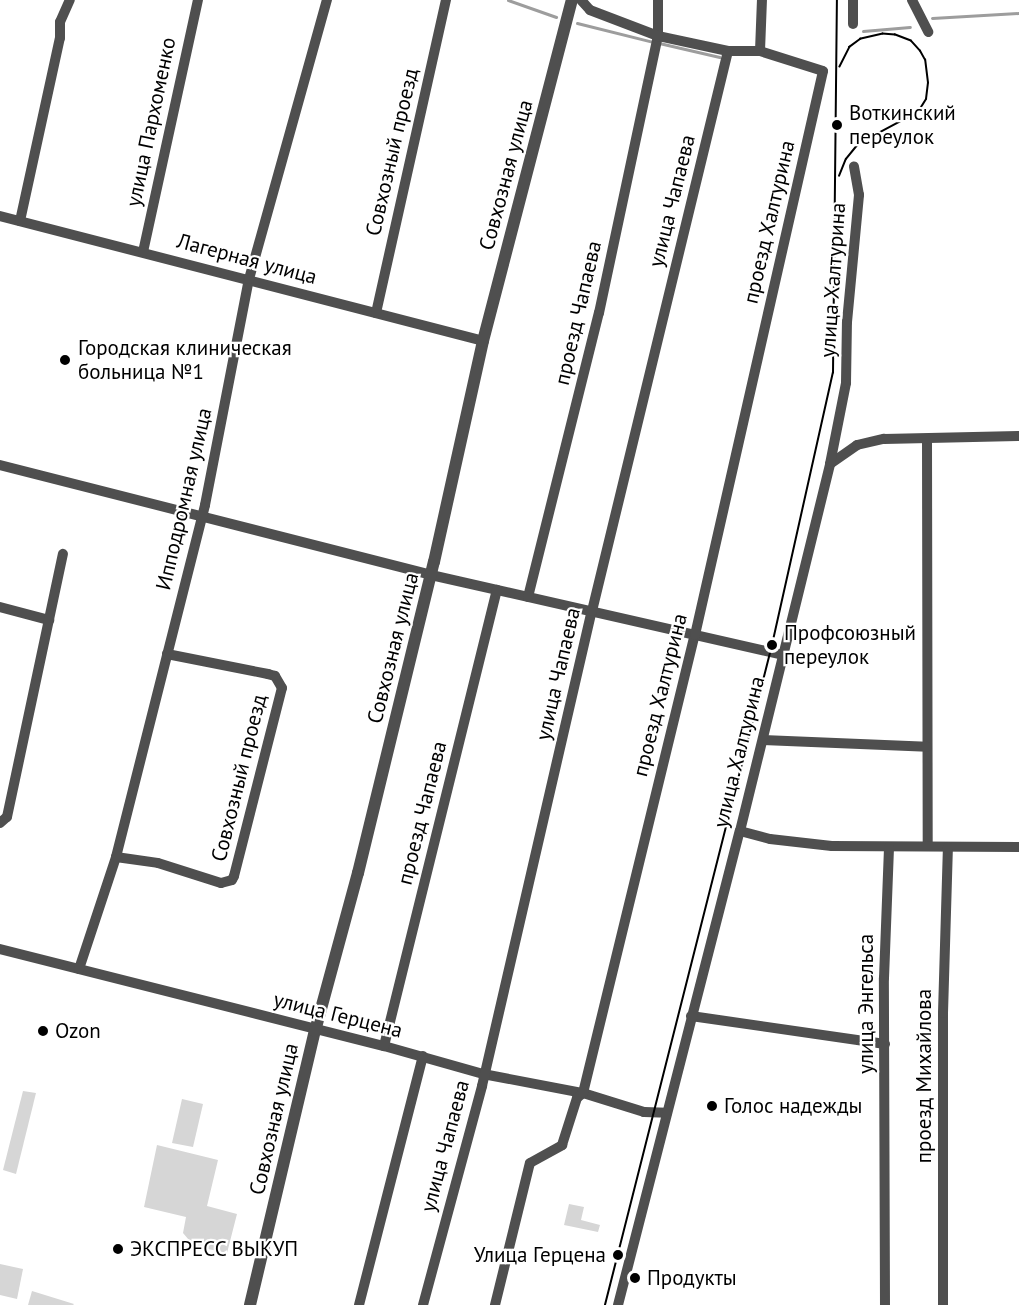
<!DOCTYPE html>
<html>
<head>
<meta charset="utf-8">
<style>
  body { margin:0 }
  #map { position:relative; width:1019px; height:1305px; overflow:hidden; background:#fff; font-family:"PT Sans",sans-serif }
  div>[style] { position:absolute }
  .green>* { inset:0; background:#d6d6d6 }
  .stream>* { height:3px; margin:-1.5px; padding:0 1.5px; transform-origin:1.5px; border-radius:1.5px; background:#9d9d9d }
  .minor>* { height:10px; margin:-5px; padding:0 5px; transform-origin:5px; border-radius:5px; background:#4f4f4f }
  .tertiary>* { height:12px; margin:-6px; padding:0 6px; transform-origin:6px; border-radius:6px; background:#4f4f4f }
  .tram>* { height:1.5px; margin:-0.75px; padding:0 0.75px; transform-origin:0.75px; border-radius:0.75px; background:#000 }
  .dots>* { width:16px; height:16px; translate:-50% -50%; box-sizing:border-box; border:3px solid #fff; border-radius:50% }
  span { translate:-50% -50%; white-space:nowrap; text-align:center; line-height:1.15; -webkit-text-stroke:4.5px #fff; paint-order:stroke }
  .poi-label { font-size:21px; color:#000 }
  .left { translate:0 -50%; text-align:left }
  .right { translate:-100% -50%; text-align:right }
  .street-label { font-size:21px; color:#000 }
</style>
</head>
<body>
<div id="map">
  <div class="green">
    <div style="clip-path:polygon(23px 1091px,36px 1093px,16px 1174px,3px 1170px)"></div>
    <div style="clip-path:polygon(182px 1099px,203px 1104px,193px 1147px,172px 1143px)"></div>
    <div style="clip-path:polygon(157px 1145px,218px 1160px,207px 1206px,237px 1214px,227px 1253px,194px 1246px,183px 1233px,186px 1217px,144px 1207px)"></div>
    <div style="clip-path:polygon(569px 1204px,584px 1207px,581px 1220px,600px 1225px,598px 1232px,564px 1225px)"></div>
    <div style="clip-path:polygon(0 1264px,23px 1269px,17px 1299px,0 1295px)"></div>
    <div style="clip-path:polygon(32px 1291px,74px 1304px,73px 1305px,28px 1305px)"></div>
  </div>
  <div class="stream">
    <div style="left:508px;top:0;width:51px;rotate:19.5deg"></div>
    <div style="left:932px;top:18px;width:87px;rotate:-3.3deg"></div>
    <div style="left:577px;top:23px;width:78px;rotate:14deg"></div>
    <div style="left:863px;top:31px;width:47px;rotate:-4.9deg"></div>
    <div style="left:659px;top:43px;width:62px;rotate:13.1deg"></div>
  </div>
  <div class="minor">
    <div style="left:912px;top:0;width:36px;rotate:63deg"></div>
    <div style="left:853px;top:24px;width:24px;rotate:-90deg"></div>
    <div style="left:760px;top:51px;width:51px;rotate:-87.8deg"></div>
    <div style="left:0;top:216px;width:499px;rotate:14.5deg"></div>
    <div style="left:20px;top:221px;width:187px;rotate:-77.7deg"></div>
    <div style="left:60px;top:38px;width:16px;rotate:-90deg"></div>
    <div style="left:60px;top:22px;width:24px;rotate:-66deg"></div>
    <div style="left:143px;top:252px;width:258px;rotate:-77.7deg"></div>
    <div style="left:376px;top:313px;width:321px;rotate:-77.4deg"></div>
    <div style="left:927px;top:439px;width:407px;rotate:89.9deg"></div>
    <div style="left:830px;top:464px;width:33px;rotate:-35deg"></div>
    <div style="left:857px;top:445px;width:28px;rotate:-13deg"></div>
    <div style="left:884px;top:439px;width:135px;rotate:-1.3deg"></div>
    <div style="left:0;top:465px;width:445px;rotate:14.3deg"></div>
    <div style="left:431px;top:575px;width:361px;rotate:12.8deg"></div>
    <div style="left:528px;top:597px;width:293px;rotate:-76deg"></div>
    <div style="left:599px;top:313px;width:283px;rotate:-78deg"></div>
    <div style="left:658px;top:36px;width:36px;rotate:-90deg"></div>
    <div style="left:0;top:607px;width:51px;rotate:14.9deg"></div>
    <div style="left:763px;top:740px;width:164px;rotate:2.4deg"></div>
    <div style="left:0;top:823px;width:9px;rotate:-41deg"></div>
    <div style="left:7px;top:817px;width:269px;rotate:-78deg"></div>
    <div style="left:740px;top:831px;width:31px;rotate:15deg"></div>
    <div style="left:770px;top:839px;width:62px;rotate:6.4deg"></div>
    <div style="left:832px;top:846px;width:187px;rotate:0.3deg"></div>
    <div style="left:116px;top:857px;width:42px;rotate:8.1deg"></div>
    <div style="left:158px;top:863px;width:66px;rotate:17.6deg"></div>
    <div style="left:221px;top:883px;width:11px;rotate:-15deg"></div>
    <div style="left:232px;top:880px;width:4px;rotate:-63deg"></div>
    <div style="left:234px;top:876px;width:194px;rotate:-75.7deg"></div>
    <div style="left:282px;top:688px;width:14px;rotate:-120deg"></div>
    <div style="left:275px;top:676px;width:7px;rotate:-164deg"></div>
    <div style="left:268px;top:674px;width:103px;rotate:-168.8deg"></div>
    <div style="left:0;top:949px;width:396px;rotate:14.2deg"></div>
    <div style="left:384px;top:1046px;width:103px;rotate:15.8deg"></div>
    <div style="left:483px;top:1074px;width:102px;rotate:10.8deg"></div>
    <div style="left:583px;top:1093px;width:64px;rotate:17.3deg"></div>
    <div style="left:644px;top:1112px;width:23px;rotate:2deg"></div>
    <div style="left:79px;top:969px;width:118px;rotate:-71.7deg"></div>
    <div style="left:116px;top:857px;width:363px;rotate:-75.8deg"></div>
    <div style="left:205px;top:505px;width:230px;rotate:-79deg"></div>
    <div style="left:249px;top:279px;width:290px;rotate:-74.4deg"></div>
    <div style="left:691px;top:1016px;width:196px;rotate:8.2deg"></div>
    <div style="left:384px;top:1046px;width:470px;rotate:-76.1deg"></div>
    <div style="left:359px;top:1305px;width:257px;rotate:-75.6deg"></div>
    <div style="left:423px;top:1305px;width:227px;rotate:-74.9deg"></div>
    <div style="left:482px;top:1086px;width:488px;rotate:-77deg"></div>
    <div style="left:592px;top:611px;width:576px;rotate:-76.35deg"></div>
    <div style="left:495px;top:1305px;width:146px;rotate:-76.2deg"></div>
    <div style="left:530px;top:1163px;width:37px;rotate:-29deg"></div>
    <div style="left:562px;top:1145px;width:49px;rotate:-72.3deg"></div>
    <div style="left:577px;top:1098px;width:8px;rotate:-40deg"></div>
    <div style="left:583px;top:1093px;width:471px;rotate:-76.3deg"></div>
    <div style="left:695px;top:635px;width:578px;rotate:-77.21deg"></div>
    <div style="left:823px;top:71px;width:66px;rotate:-162.4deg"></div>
    <div style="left:760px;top:51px;width:32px;rotate:180deg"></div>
    <div style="left:728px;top:51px;width:72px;rotate:-167.9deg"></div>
    <div style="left:658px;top:36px;width:73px;rotate:-159.1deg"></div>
    <div style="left:590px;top:10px;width:13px;rotate:-132deg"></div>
    <div style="left:618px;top:1305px;width:489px;rotate:-75.6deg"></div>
    <div style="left:740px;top:831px;width:378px;rotate:-76.2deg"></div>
    <div style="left:830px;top:464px;width:83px;rotate:-78.8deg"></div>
    <div style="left:846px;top:383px;width:61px;rotate:-89.1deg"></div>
    <div style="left:847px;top:322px;width:128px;rotate:-84.6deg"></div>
    <div style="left:859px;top:195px;width:29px;rotate:-100deg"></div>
    <div style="left:885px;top:1305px;width:327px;rotate:-90.2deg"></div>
    <div style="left:884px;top:978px;width:131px;rotate:-87.8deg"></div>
    <div style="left:943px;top:1305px;width:292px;rotate:-90deg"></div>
    <div style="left:943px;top:1013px;width:166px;rotate:-88.3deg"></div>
  </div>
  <div class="tertiary">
    <div style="left:250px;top:1305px;width:282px;rotate:-76.7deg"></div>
    <div style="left:315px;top:1031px;width:164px;rotate:-74.8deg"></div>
    <div style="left:358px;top:873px;width:320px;rotate:-76.3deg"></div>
    <div style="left:434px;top:562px;width:226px;rotate:-77.5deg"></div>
    <div style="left:483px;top:341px;width:352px;rotate:-75.4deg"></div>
  </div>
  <div class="tram">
    <div style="left:839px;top:176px;width:18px;rotate:-68deg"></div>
    <div style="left:846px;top:159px;width:19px;rotate:-51deg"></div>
    <div style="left:858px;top:144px;width:68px;rotate:-28.1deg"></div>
    <div style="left:918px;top:112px;width:15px;rotate:-58deg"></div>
    <div style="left:926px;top:99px;width:16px;rotate:-83deg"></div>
    <div style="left:928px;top:83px;width:23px;rotate:-97deg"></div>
    <div style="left:925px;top:60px;width:10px;rotate:-119deg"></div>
    <div style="left:920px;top:51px;width:13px;rotate:-132deg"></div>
    <div style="left:911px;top:41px;width:17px;rotate:-159deg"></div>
    <div style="left:895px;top:35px;width:12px;rotate:-175deg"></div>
    <div style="left:883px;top:34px;width:23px;rotate:167deg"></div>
    <div style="left:861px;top:39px;width:14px;rotate:144deg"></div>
    <div style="left:850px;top:47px;width:22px;rotate:117deg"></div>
    <div style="left:605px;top:1305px;width:681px;rotate:-75.8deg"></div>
    <div style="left:772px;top:645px;width:279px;rotate:-77.4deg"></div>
    <div style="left:833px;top:373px;width:373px;rotate:-89.4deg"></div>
  </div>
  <div class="dots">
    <div style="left:837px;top:125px;background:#000"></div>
    <div style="left:65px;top:360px;background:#000"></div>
    <div style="left:772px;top:645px;background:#000"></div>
    <div style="left:43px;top:1031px;background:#000"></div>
    <div style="left:712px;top:1106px;background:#000"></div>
    <div style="left:118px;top:1249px;background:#000"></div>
    <div style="left:618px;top:1255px;background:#000"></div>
    <div style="left:635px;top:1278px;background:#000"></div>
  </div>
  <div class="poi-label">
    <span class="left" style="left:849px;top:125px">Воткинский<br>переулок</span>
    <span class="left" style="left:78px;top:360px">Городская клиническая<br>больница №1</span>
    <span class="left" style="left:784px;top:645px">Профсоюзный<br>переулок</span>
    <span class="left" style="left:55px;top:1031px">Ozon</span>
    <span class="left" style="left:724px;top:1106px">Голос надежды</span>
    <span class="left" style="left:130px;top:1249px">ЭКСПРЕСС ВЫКУП</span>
    <span class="right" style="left:606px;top:1255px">Улица Герцена</span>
    <span class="left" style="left:647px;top:1278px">Продукты</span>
  </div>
  <div class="street-label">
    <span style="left:151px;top:122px;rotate:-78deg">улица Пархоменко</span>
    <span style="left:392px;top:152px;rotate:-77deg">Совхозный проезд</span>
    <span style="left:506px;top:175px;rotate:-75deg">Совхозная улица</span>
    <span style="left:672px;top:201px;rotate:-76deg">улица Чапаева</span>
    <span style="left:769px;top:222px;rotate:-77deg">проезд Халтурина</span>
    <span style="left:247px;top:259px;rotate:15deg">Лагерная улица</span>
    <span style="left:833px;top:280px;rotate:-86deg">улица Халтурина</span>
    <span style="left:578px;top:313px;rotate:-77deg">проезд Чапаева</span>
    <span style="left:184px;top:499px;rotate:-77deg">Ипподромная улица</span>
    <span style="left:393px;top:648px;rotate:-76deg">Совхозная улица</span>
    <span style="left:558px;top:674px;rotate:-77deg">улица Чапаева</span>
    <span style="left:660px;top:695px;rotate:-76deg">проезд Халтурина</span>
    <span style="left:739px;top:752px;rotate:-76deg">улица Халтурина</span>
    <span style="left:239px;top:778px;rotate:-76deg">Совхозный проезд</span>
    <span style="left:422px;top:813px;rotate:-76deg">проезд Чапаева</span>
    <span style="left:866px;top:1004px;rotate:-90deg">улица Энгельса</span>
    <span style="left:338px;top:1015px;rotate:14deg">улица Герцена</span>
    <span style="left:924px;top:1076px;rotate:-90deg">проезд Михайлова</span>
    <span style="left:274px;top:1119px;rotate:-77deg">Совхозная улица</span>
    <span style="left:445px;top:1146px;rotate:-75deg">улица Чапаева</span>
  </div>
</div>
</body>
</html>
